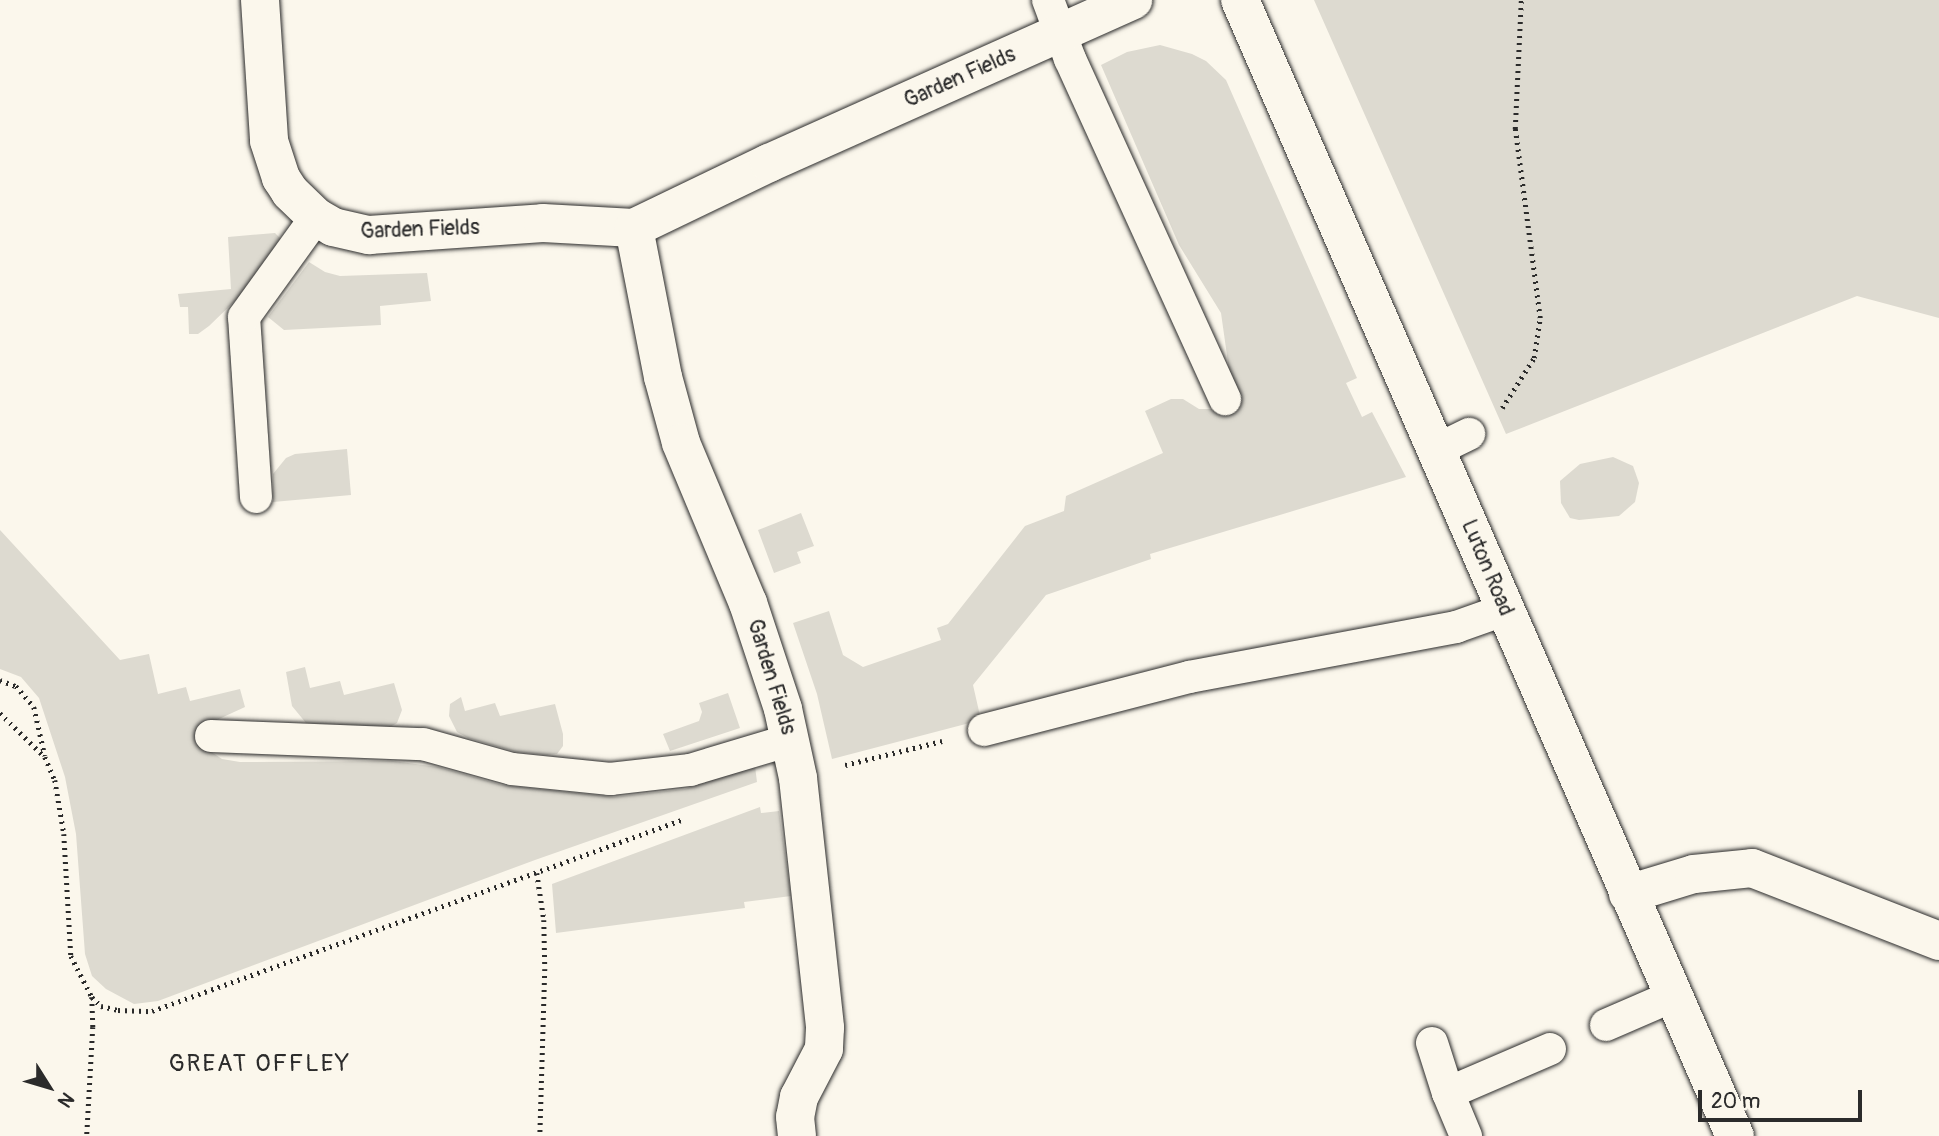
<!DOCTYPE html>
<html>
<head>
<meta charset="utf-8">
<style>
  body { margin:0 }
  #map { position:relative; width:1939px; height:1136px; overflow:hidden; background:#fbf7ec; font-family:Pangolin,sans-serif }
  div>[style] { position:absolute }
  .green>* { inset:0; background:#dddad0 }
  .path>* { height:4.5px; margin-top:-2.25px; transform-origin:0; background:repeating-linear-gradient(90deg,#2b2b2b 0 2px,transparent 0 7px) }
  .roads { filter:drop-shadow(0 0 2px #2b2b2b) drop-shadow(0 0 2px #2b2b2b) }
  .service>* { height:32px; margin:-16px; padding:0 16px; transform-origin:16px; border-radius:16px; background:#fbf7ec }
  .minor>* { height:38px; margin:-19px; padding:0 19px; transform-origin:19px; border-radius:19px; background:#fbf7ec }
  .tertiary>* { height:38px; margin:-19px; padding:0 19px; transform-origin:19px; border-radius:19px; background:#fbf7ec }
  span { translate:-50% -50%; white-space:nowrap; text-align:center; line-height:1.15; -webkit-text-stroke:5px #fbf7ec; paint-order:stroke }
  .street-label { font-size:21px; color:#2b2b2b }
  .quarter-label { font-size:24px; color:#2b2b2b; letter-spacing:2px }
  .north { position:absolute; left:14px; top:1052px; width:70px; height:70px; -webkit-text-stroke:5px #fbf7ec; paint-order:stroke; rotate:127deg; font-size:19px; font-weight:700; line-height:28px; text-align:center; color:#2b2b2b }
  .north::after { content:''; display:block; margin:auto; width:24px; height:32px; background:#2b2b2b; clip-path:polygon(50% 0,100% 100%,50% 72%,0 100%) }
  .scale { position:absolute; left:1698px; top:1090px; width:164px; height:32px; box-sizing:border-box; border:4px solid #2b2b2b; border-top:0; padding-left:9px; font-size:21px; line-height:24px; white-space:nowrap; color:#2b2b2b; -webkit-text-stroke:5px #fbf7ec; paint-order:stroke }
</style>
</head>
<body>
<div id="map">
  <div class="green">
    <div style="clip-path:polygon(1314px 0,1939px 0,1939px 318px,1857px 296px,1506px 434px)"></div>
    <div style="clip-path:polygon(1160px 45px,1192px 54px,1206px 61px,1226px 80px,1357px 378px,1346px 383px,1362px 417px,1372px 412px,1406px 477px,1150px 554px,1151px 559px,1046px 595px,973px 685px,981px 720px,832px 759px,817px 694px,793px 623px,829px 611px,843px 655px,863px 667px,941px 640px,937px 628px,948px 624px,1025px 526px,1064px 511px,1066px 496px,1163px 453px,1145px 411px,1171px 399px,1183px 399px,1199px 409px,1219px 409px,1232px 391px,1221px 313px,1179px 245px,1101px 65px,1127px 52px)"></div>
    <div style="clip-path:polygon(275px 233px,281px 239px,239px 297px,209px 326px,198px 334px,189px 334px,188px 307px,180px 307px,178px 294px,231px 289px,228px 237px)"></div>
    <div style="clip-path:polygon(309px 262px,325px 272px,340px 276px,427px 273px,431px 301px,380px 306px,381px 325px,284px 330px,268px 317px)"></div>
    <div style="clip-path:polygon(347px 449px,351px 495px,273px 502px,273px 474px,286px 458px,295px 454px)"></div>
    <div style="clip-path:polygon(1613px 457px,1633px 466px,1639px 483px,1635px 502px,1619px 516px,1579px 520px,1570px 518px,1561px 503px,1560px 481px,1580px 464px)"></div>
    <div style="clip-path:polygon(801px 513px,814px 546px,797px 552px,801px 563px,774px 573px,758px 530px)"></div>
    <div style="clip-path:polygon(0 530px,120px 660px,149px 654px,158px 694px,186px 687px,190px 701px,240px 689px,245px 707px,208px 724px,210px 751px,222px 759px,240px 762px,393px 761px,438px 767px,502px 785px,614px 797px,685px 789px,755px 766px,757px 782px,535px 860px,158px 1001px,134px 1004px,106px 989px,92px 976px,85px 954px,76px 834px,65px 777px,39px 698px,21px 677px,0 669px)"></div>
    <div style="clip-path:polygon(305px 667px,310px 688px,340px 681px,344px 695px,394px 683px,402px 710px,397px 723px,390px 727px,306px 723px,292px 706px,286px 672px)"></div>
    <div style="clip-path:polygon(728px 693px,740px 728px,670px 751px,663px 734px,699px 721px,702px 712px,699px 703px)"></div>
    <div style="clip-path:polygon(461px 697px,465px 711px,495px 703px,500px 716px,555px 704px,563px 734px,563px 746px,557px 754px,547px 755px,517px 752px,468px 738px,457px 732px,449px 716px,450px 704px)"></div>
    <div style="clip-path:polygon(760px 807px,761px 813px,779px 811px,791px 896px,744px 902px,745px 908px,556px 933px,552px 884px)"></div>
  </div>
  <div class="path">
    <div style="left:1502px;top:408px;width:59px;rotate:-57.4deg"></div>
    <div style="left:1534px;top:358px;width:40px;rotate:-81.5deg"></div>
    <div style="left:1540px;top:318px;width:191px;rotate:-97.5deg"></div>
    <div style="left:1515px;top:129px;width:129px;rotate:-87.3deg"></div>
    <div style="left:0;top:680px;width:17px;rotate:21deg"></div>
    <div style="left:16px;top:686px;width:28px;rotate:49deg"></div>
    <div style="left:34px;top:707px;width:50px;rotate:77.3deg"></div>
    <div style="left:0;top:713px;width:63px;rotate:44.4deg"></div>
    <div style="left:45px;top:757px;width:25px;rotate:67deg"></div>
    <div style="left:55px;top:780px;width:55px;rotate:80.5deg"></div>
    <div style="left:64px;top:834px;width:122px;rotate:86.7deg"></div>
    <div style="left:71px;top:956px;width:46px;rotate:62.9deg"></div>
    <div style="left:92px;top:997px;width:30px;rotate:88deg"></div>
    <div style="left:93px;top:1027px;width:109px;rotate:93.2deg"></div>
    <div style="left:845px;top:765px;width:100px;rotate:-13.9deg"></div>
    <div style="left:537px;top:873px;width:48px;rotate:81.5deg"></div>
    <div style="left:544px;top:920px;width:49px;rotate:88.8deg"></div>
    <div style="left:545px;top:969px;width:167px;rotate:91.7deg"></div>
    <div style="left:92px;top:997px;width:13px;rotate:45deg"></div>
    <div style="left:101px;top:1006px;width:17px;rotate:13deg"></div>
    <div style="left:118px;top:1010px;width:34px;rotate:2deg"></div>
    <div style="left:152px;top:1011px;width:566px;rotate:-19.84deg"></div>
  </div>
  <div class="roads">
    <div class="service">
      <div style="left:1048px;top:0;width:63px;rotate:69.6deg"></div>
      <div style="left:1070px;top:59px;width:374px;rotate:65.5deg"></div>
      <div style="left:1436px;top:450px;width:37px;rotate:-26deg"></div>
      <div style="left:256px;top:497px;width:180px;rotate:-93.8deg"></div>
      <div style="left:244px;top:317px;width:123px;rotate:-54.2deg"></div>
      <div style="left:984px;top:730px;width:212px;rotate:-14.5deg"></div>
      <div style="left:1189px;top:677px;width:272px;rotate:-10.6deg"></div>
      <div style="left:1456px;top:627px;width:51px;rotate:-19.5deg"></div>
      <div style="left:211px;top:736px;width:212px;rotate:2.2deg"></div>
      <div style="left:423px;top:744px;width:92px;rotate:15.7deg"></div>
      <div style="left:512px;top:769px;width:99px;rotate:5.8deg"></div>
      <div style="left:610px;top:779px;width:81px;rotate:-6.4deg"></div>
      <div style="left:690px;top:770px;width:104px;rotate:-16.7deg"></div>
      <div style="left:1606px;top:1025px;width:73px;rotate:-23.4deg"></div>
      <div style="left:1432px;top:1043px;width:52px;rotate:72.3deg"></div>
      <div style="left:1448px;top:1093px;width:47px;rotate:67.3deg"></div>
      <div style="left:1448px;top:1093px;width:111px;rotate:-23.3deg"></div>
    </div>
    <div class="minor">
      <div style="left:260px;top:0;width:141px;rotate:86.3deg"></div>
      <div style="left:269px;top:141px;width:39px;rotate:72deg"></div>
      <div style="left:281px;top:178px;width:17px;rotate:57deg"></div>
      <div style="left:290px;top:192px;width:36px;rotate:44deg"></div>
      <div style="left:316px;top:217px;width:20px;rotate:30deg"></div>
      <div style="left:333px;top:227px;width:37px;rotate:13deg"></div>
      <div style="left:369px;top:235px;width:174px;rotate:-3.9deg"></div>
      <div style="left:543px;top:223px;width:91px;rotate:3.1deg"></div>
      <div style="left:634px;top:228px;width:150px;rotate:-25.7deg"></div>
      <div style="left:769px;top:163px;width:399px;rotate:-24.1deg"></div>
      <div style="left:634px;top:228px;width:152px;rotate:79deg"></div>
      <div style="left:663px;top:377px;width:68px;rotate:74.7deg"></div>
      <div style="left:681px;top:443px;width:173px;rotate:67.3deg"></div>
      <div style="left:748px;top:603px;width:112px;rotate:71.7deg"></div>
      <div style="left:783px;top:709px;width:71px;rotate:77.7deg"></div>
      <div style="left:798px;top:778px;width:251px;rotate:83.8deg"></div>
      <div style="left:825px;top:1028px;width:21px;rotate:93deg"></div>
      <div style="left:824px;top:1049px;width:54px;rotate:117.5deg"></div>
      <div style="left:799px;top:1097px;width:20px;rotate:101deg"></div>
      <div style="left:795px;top:1117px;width:19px;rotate:84deg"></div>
      <div style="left:1628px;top:894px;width:69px;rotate:-16.9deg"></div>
      <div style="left:1694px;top:874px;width:58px;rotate:-5.9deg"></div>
      <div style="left:1752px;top:868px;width:201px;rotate:21.3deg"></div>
    </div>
    <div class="tertiary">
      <div style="left:1240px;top:0;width:1239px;rotate:66.46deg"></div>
    </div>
  </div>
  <div class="street-label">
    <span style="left:960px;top:78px;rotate:-24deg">Garden Fields</span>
    <span style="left:420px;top:230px;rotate:-2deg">Garden Fields</span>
    <span style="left:1487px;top:568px;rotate:67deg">Luton Road</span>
    <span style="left:771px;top:677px;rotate:73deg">Garden Fields</span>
  </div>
  <div class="quarter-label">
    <span style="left:260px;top:1064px">GREAT OFFLEY</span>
  </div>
  <div class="north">N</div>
  <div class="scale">20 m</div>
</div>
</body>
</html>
